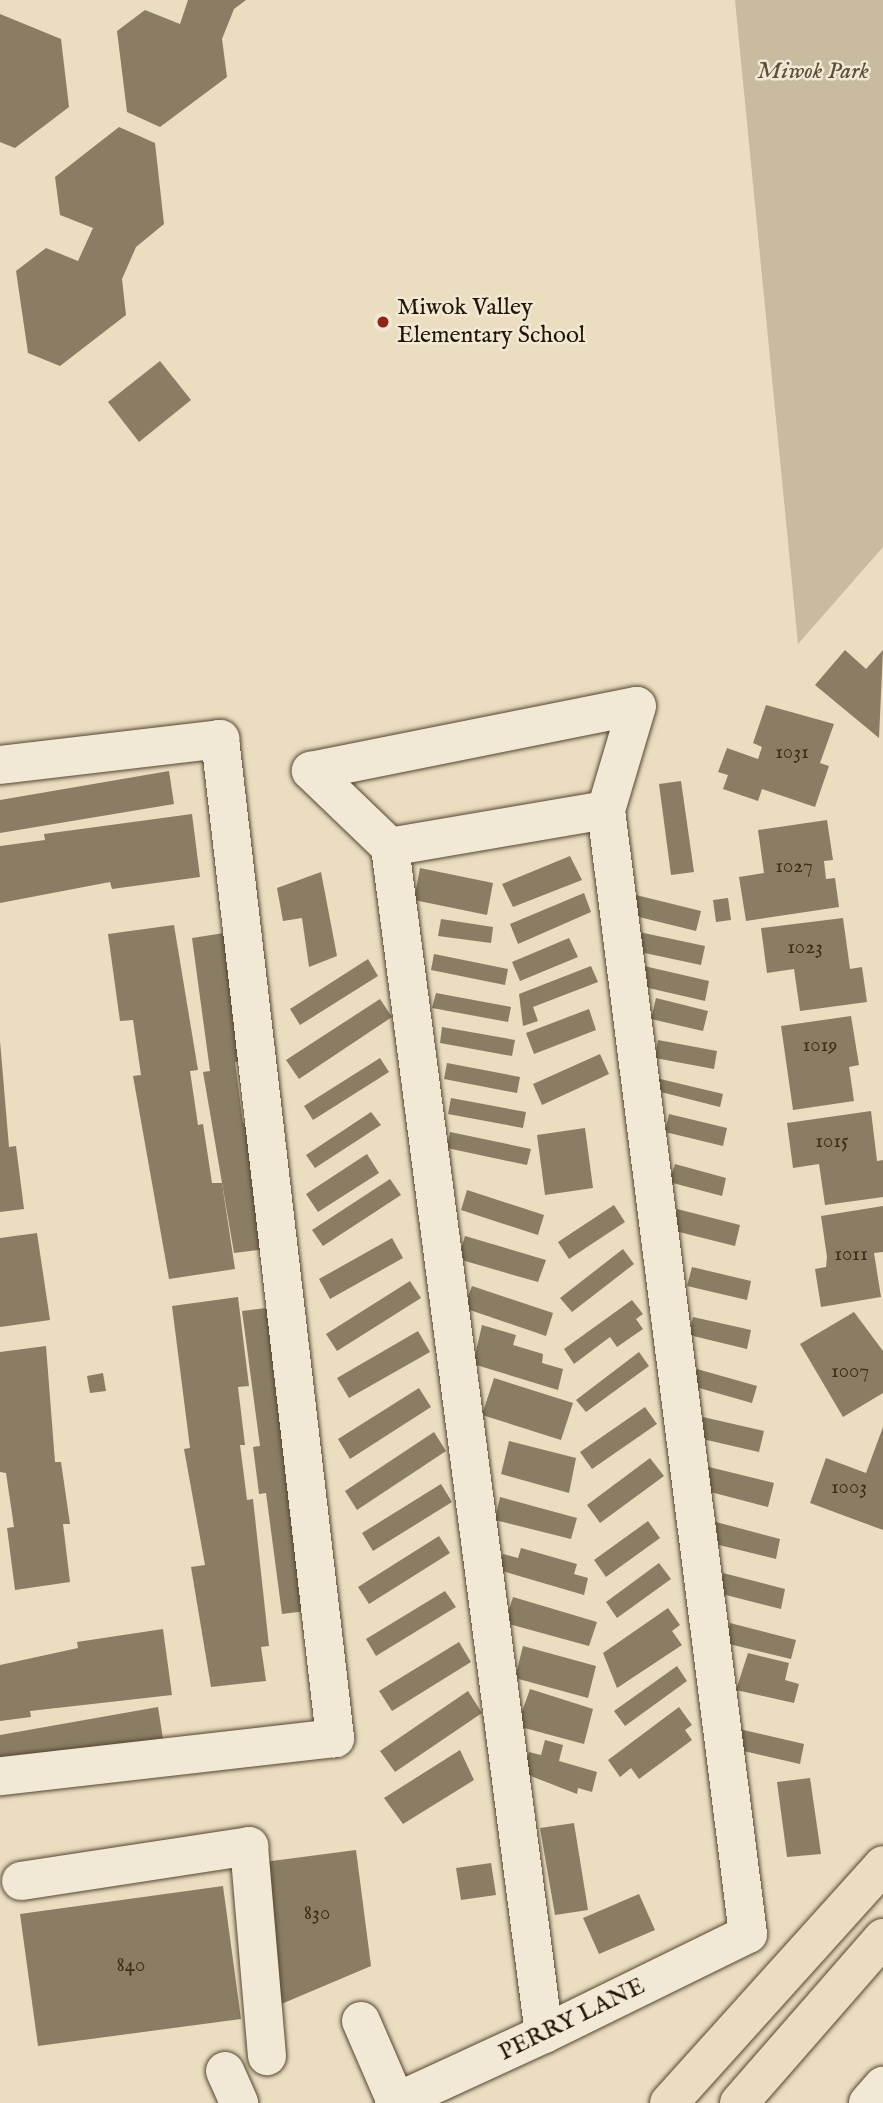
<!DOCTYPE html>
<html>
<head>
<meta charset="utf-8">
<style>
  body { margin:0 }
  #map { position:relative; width:883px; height:2103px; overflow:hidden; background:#eaddc0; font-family:"IM FELL English",serif }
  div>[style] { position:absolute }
  .green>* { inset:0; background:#c8bb9f }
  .building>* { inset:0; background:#8a7d64 }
  .roads { filter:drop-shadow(0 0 2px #554630) drop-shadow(0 0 2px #554630) }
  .minor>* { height:38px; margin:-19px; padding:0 19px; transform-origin:19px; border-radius:19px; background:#f1e9d6 }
  .major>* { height:38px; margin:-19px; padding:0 19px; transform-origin:19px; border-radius:19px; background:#eaddc0 }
  .dots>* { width:19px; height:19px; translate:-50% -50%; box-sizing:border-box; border:4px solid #f1e9d6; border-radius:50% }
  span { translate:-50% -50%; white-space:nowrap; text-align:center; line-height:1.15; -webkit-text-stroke:5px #f1e9d6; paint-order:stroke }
  .number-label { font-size:21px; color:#3d2e19 }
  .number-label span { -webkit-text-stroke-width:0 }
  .park-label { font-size:24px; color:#5d4e38; font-style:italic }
  .poi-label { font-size:24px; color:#231400 }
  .left { translate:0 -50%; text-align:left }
  .street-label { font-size:24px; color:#231400 }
</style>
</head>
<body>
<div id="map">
  <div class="green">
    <div style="clip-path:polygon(735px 0,883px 0,883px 547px,798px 644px)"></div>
  </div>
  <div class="building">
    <div style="clip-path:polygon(188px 0,246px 0,234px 9px,222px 39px,227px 77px,160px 127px,127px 112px,117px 31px,145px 10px,180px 24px)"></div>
    <div style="clip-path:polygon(0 14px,61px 39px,69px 107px,15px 148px,0 142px)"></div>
    <div style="clip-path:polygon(119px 127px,155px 143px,164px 224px,136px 247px,122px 279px,126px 315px,60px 366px,28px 353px,16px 271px,46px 248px,78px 261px,93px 228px,60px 215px,55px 177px)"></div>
    <div style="clip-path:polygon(160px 361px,191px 400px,139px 442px,108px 402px)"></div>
    <div style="clip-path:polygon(845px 650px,866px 669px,883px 650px,879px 738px,815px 685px)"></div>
    <div style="clip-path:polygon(766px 705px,834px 724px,820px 763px,829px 766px,815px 807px,762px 789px,758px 801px,723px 789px,728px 775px,718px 772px,727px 748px,758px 759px,762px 747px,753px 743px)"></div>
    <div style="clip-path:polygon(169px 771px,174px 804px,0 833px,0 800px)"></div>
    <div style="clip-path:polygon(681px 781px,694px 872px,671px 875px,659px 784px)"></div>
    <div style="clip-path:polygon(192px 814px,200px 877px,112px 889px,110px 882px,0 903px,0 846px,45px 840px,44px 834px)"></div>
    <div style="clip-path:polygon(827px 820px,833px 860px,824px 861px,826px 879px,835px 878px,839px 907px,746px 921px,739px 877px,764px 873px,758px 830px)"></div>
    <div style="clip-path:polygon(570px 856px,582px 880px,513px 907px,502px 884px)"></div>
    <div style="clip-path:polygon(420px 868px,493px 883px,487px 915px,414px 900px)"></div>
    <div style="clip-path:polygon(321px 872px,337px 956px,309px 967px,302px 918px,283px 921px,277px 888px)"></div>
    <div style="clip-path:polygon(584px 893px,591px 912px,518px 944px,510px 924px)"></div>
    <div style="clip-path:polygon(636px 895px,701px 911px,696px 931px,631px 915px)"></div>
    <div style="clip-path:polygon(728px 898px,731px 920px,716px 922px,713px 900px)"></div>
    <div style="clip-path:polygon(843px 918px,850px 969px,862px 967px,867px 1002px,800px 1011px,794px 969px,767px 973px,761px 928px)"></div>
    <div style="clip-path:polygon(441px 919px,493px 927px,491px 943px,438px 936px)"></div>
    <div style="clip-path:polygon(174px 925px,198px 1070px,190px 1071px,198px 1125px,203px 1124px,212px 1183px,222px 1183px,235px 1269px,169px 1279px,133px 1076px,141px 1075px,133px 1020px,120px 1021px,108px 934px)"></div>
    <div style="clip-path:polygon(639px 932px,705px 946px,701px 965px,635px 951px)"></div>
    <div style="clip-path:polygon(224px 933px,242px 1061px,235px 1062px,243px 1123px,249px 1123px,267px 1249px,234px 1253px,203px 1072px,210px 1071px,192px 938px)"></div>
    <div style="clip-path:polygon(569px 938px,578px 957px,520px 981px,512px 962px)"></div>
    <div style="clip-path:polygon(434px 954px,508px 969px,505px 985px,431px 970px)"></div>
    <div style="clip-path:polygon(368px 959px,378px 976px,300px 1025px,290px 1009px)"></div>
    <div style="clip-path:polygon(591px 966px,598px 982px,533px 1007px,538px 1021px,523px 1026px,519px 994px)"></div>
    <div style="clip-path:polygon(644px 966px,709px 981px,705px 1001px,640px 986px)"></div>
    <div style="clip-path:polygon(436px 993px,511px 1007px,508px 1022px,432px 1008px)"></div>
    <div style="clip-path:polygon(656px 998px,708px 1011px,703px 1031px,651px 1019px)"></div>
    <div style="clip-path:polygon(380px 999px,392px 1017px,299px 1079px,286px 1060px)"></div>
    <div style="clip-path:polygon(589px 1009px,596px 1030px,534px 1054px,526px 1033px)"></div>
    <div style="clip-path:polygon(851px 1016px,859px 1065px,849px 1067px,854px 1101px,793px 1110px,781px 1026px)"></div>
    <div style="clip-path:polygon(442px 1027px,515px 1040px,512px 1056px,440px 1043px)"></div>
    <div style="clip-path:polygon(658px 1040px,717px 1051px,714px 1069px,655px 1058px)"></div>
    <div style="clip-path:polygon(0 1041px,9px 1147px,16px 1146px,24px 1209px,0 1212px)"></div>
    <div style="clip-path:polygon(600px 1054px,609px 1074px,542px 1105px,533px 1084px)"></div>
    <div style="clip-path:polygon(380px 1058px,389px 1072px,313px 1120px,304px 1106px)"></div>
    <div style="clip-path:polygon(447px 1063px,520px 1077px,517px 1093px,444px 1079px)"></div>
    <div style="clip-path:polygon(656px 1078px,723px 1094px,720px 1107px,653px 1090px)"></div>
    <div style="clip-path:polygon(451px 1098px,526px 1112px,523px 1128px,448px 1114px)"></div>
    <div style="clip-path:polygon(871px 1111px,877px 1161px,883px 1160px,883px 1197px,825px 1205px,819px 1164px,793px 1168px,787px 1123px)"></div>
    <div style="clip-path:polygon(371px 1112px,381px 1125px,315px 1168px,306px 1155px)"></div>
    <div style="clip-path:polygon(669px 1114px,727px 1128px,723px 1146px,665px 1132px)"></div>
    <div style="clip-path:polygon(585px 1128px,593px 1188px,545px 1195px,537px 1135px)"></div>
    <div style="clip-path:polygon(450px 1132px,531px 1149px,527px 1165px,447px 1148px)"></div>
    <div style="clip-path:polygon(367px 1154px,379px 1173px,318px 1212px,306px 1194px)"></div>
    <div style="clip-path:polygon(675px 1164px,726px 1178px,722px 1196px,669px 1182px)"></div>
    <div style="clip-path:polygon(390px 1179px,401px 1195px,323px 1246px,312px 1230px)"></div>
    <div style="clip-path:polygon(467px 1190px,544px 1215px,538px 1235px,461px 1210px)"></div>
    <div style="clip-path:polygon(614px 1205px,625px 1222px,569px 1259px,558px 1242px)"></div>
    <div style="clip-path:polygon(883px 1206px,883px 1252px,874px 1253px,881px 1297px,821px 1307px,815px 1269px,826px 1267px,827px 1257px,821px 1216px)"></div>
    <div style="clip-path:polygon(677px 1209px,740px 1225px,735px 1246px,671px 1230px)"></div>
    <div style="clip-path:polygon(37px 1233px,50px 1320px,0 1327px,0 1238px)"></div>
    <div style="clip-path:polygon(465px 1236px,546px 1260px,538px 1282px,458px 1259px)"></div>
    <div style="clip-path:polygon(392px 1238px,403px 1258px,330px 1299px,319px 1279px)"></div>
    <div style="clip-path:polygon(623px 1249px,634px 1264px,572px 1312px,560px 1298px)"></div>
    <div style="clip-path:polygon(692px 1267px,751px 1281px,747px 1300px,687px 1286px)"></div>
    <div style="clip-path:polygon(410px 1281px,421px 1298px,337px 1351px,326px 1334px)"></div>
    <div style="clip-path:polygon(472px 1286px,553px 1313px,546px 1336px,464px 1308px)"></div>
    <div style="clip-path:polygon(238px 1297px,249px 1386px,238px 1387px,245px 1445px,240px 1445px,247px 1500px,253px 1499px,269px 1646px,261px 1647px,266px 1681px,211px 1687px,191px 1567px,205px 1565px,184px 1449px,190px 1448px,172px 1306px)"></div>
    <div style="clip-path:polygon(632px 1300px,643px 1314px,636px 1319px,643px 1329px,617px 1347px,610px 1337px,574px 1364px,564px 1349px)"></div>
    <div style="clip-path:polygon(274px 1307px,314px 1610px,282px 1614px,266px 1493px,259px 1494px,253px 1447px,260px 1446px,242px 1311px)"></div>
    <div style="clip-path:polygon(854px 1312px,883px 1351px,883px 1393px,843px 1417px,800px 1344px)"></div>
    <div style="clip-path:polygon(693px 1317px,751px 1330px,747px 1349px,689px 1335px)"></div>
    <div style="clip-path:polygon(482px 1325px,516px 1335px,513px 1345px,543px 1354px,542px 1363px,563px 1369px,558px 1390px,473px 1364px)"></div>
    <div style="clip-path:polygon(418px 1331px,430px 1352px,349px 1398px,337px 1378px)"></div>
    <div style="clip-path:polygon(46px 1346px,55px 1462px,61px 1462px,70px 1524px,63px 1524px,70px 1582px,15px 1590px,7px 1528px,14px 1527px,6px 1473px,0 1472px,0 1352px)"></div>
    <div style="clip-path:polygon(639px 1352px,649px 1366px,586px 1412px,576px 1400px)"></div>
    <div style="clip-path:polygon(697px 1369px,757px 1386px,752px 1403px,692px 1386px)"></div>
    <div style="clip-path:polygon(103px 1373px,106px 1391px,90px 1393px,87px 1376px)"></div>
    <div style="clip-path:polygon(494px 1378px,573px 1403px,561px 1440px,482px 1415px)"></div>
    <div style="clip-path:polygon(419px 1388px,431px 1407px,350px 1459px,338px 1439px)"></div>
    <div style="clip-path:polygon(645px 1407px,657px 1424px,592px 1469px,580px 1452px)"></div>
    <div style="clip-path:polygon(703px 1417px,764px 1431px,759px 1452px,698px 1438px)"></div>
    <div style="clip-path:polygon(883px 1427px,883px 1530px,810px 1503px,826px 1458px,866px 1473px)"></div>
    <div style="clip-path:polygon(434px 1432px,446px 1451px,357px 1510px,345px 1491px)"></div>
    <div style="clip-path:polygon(509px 1441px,576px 1458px,569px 1493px,501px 1474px)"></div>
    <div style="clip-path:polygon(650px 1458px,664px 1476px,600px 1523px,587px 1505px)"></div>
    <div style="clip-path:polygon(709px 1467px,774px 1483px,768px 1507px,703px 1490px)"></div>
    <div style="clip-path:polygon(441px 1484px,452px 1502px,373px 1551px,362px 1533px)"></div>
    <div style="clip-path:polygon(500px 1497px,577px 1518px,571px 1539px,495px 1520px)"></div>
    <div style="clip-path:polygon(648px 1521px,660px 1538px,606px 1577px,594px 1560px)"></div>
    <div style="clip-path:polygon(716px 1522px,780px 1539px,776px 1559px,711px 1543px)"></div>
    <div style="clip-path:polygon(439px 1536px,450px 1553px,369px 1604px,358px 1587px)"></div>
    <div style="clip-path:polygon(521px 1548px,577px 1564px,574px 1574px,588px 1578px,584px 1595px,499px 1570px,503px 1554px,518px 1558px)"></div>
    <div style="clip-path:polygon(659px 1563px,671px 1579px,617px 1618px,606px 1602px)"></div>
    <div style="clip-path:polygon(723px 1573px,785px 1589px,781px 1609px,718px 1593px)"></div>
    <div style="clip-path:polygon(445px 1591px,456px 1607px,376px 1656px,366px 1639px)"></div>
    <div style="clip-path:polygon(513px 1597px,597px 1622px,589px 1646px,505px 1623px)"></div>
    <div style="clip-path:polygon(668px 1608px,680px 1625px,672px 1631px,682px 1645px,617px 1688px,603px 1653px)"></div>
    <div style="clip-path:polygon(730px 1623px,796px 1640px,791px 1659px,725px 1643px)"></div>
    <div style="clip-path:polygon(163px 1629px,172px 1695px,30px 1711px,31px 1717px,0 1721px,0 1665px,78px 1648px,77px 1642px)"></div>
    <div style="clip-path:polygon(459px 1642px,471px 1662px,392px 1711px,379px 1691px)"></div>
    <div style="clip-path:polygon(523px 1646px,596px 1666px,588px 1698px,515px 1678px)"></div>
    <div style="clip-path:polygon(748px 1653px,789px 1663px,785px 1680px,799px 1684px,794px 1703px,736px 1690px)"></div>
    <div style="clip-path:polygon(677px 1666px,687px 1681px,625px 1726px,614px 1711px)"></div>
    <div style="clip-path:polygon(530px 1689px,593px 1709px,584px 1744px,517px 1726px)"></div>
    <div style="clip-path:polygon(468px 1691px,482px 1713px,395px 1772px,380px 1751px)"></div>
    <div style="clip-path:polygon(158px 1707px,163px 1739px,0 1767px,0 1735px)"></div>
    <div style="clip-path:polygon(679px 1707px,692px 1725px,685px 1730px,692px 1740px,639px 1779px,631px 1768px,620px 1777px,608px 1760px)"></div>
    <div style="clip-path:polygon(739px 1729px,804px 1744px,800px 1764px,735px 1749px)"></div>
    <div style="clip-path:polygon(545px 1740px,563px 1745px,559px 1761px,597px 1772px,592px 1792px,578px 1788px,577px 1794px,523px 1773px,529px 1752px,541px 1755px)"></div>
    <div style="clip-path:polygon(460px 1750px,474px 1780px,403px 1824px,384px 1798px)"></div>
    <div style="clip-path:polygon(810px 1778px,821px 1854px,787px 1857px,777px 1782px)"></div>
    <div style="clip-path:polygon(574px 1823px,588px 1910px,555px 1915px,540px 1828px)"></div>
    <div style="clip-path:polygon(356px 1850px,371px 1966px,279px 2005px,264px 1862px)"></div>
    <div style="clip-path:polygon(491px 1863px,496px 1895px,461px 1900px,456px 1868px)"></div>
    <div style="clip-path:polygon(223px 1886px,241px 2019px,38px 2046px,20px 1914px)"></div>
    <div style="clip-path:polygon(639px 1894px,655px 1930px,599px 1954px,583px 1918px)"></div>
  </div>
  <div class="roads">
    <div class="minor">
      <div style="left:0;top:765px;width:222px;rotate:-6.7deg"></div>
      <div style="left:220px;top:739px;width:1006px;rotate:83.43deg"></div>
      <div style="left:335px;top:1738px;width:337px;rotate:173.5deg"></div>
      <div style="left:390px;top:847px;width:110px;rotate:-136.1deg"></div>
      <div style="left:311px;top:771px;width:332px;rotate:-11.3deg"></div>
      <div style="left:637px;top:706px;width:109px;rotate:106.6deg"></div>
      <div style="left:21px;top:1881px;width:231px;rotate:-8.7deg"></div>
      <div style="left:249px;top:1846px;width:211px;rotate:85.1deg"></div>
      <div style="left:361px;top:2021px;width:88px;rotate:66.6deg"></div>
      <div style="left:225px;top:2071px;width:35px;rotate:66deg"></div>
      <div style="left:394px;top:2103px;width:165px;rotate:-24.7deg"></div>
      <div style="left:544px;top:2034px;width:227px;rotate:-26.1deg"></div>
      <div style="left:748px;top:1934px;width:1133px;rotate:-97.2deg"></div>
      <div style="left:606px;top:810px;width:219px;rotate:170.3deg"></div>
      <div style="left:390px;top:847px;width:1197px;rotate:82.61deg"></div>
      <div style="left:868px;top:2103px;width:23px;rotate:-49deg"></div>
    </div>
    <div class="major">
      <div style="left:669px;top:2103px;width:320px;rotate:-48deg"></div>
      <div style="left:739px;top:2103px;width:219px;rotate:-48.9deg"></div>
    </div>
  </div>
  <div class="dots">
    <div style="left:383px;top:322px;background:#8f2418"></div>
  </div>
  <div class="number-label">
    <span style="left:792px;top:753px">1031</span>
    <span style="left:794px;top:867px">1027</span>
    <span style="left:805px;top:948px">1023</span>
    <span style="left:820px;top:1046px">1019</span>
    <span style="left:832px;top:1142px">1015</span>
    <span style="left:851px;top:1255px">1011</span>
    <span style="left:850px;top:1372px">1007</span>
    <span style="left:849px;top:1488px">1003</span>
    <span style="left:317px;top:1914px">830</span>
    <span style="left:131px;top:1966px">840</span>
  </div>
  <div class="park-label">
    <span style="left:813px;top:72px">Miwok Park</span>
  </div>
  <div class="poi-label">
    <span class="left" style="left:397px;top:322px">Miwok Valley<br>Elementary School</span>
  </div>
  <div class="street-label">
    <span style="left:572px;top:2020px;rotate:-26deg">PERRY LANE</span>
  </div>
</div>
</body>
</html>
